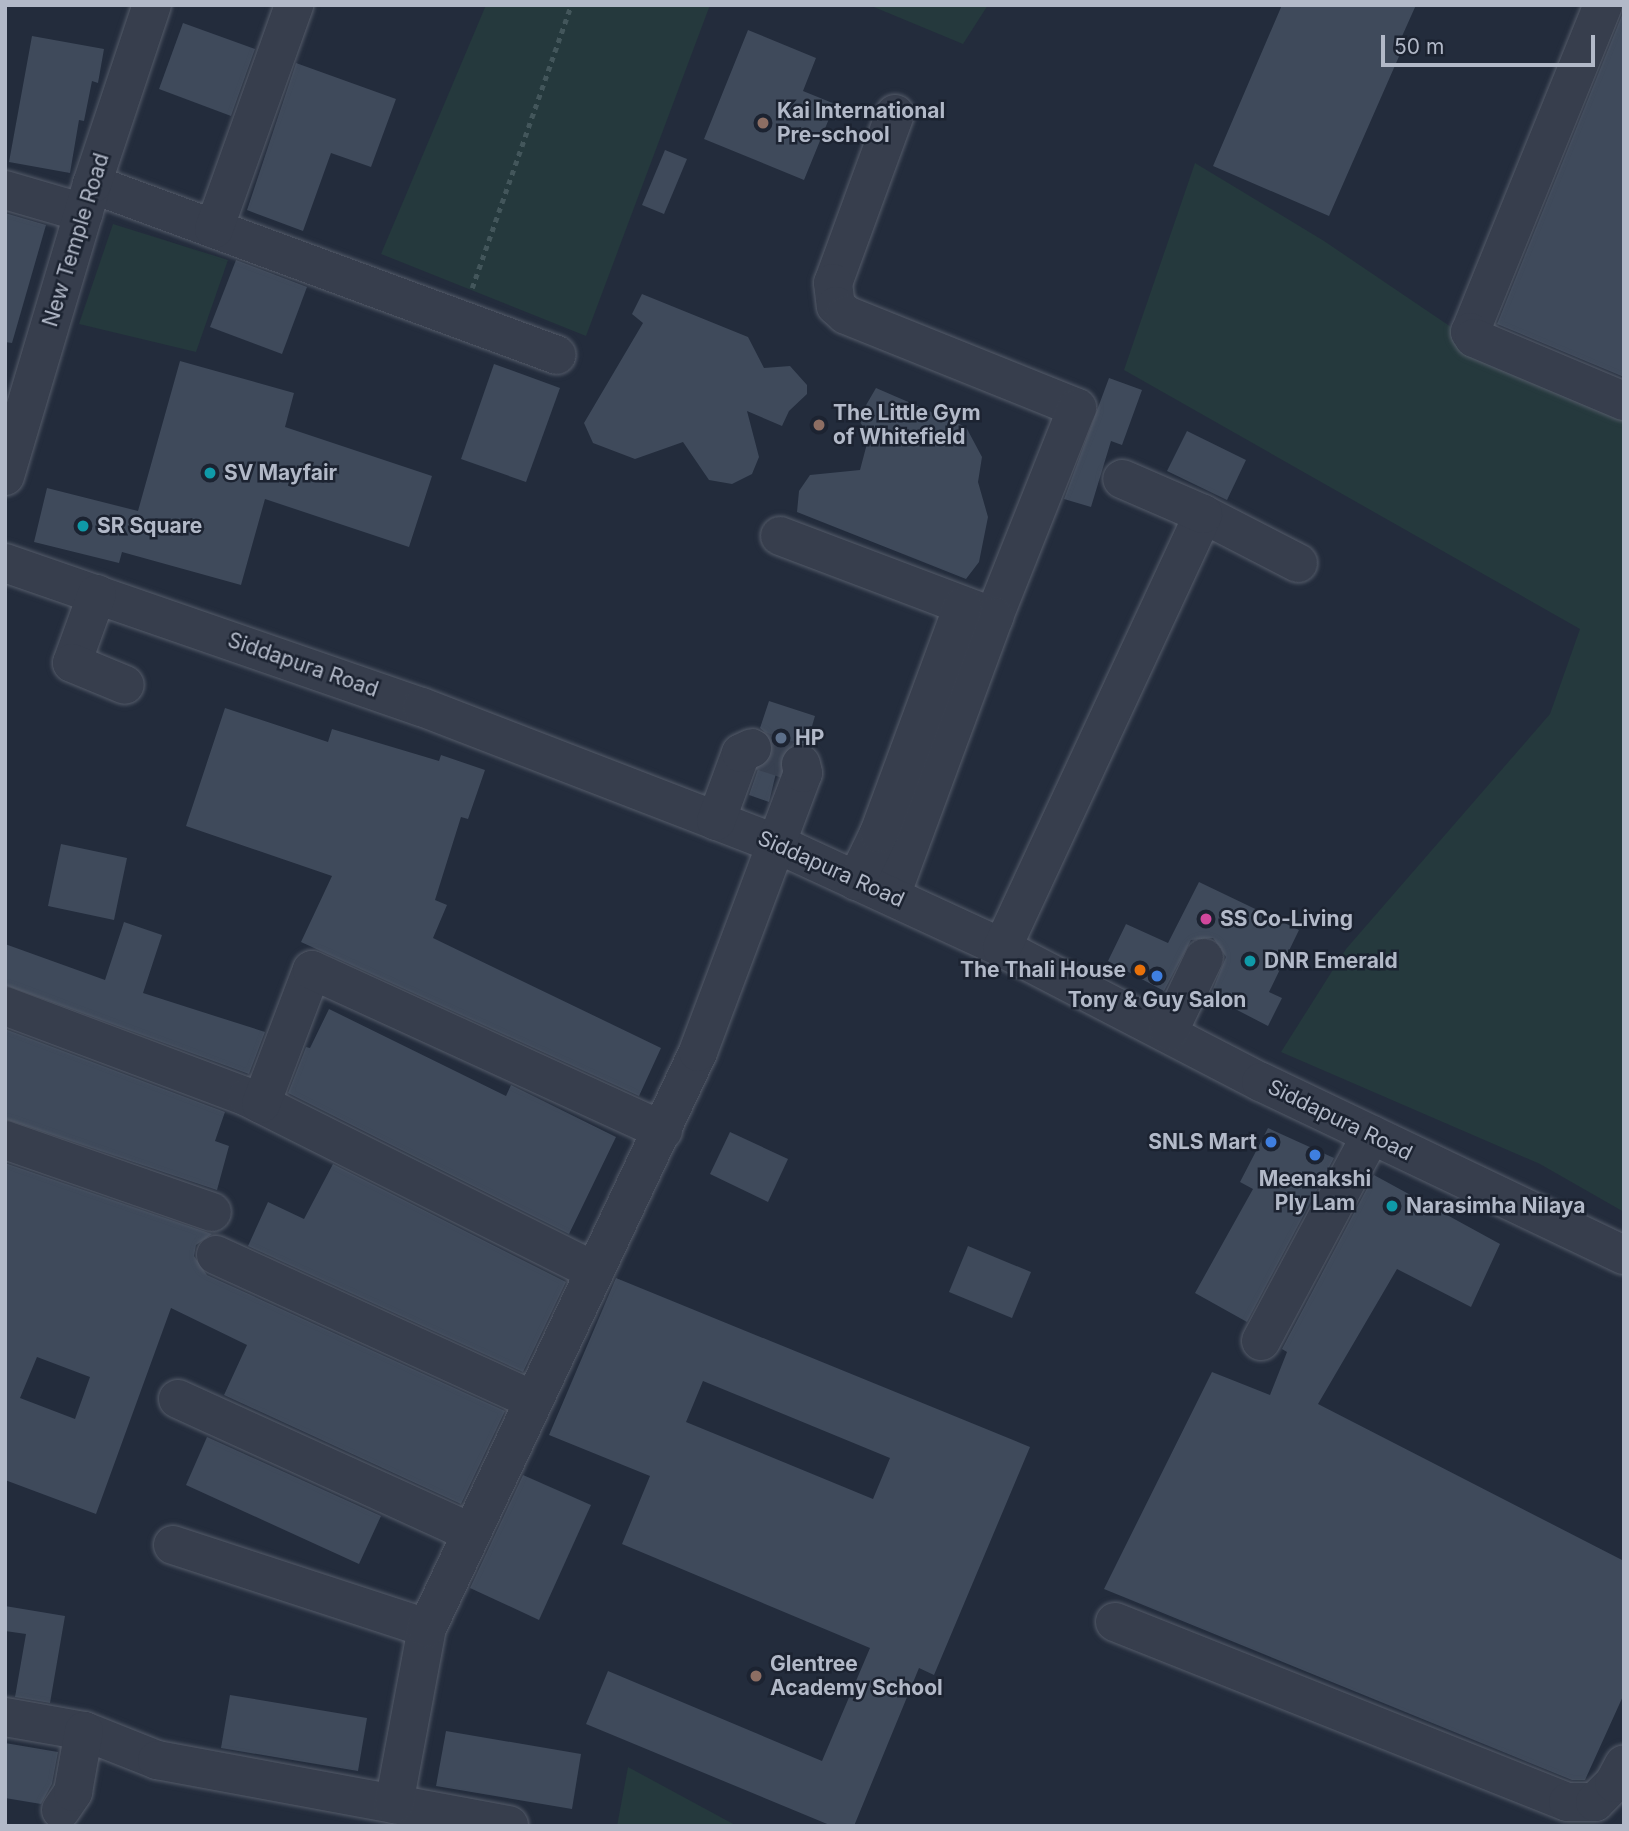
<!DOCTYPE html>
<html>
<head>
<meta charset="utf-8">
<style>
  body { margin:0 }
  #map { position:relative; width:1629px; height:1831px; overflow:hidden; background:#232c3c; font-family:Inter,sans-serif }
  div>[style] { position:absolute }
  .green>* { inset:0; background:#25393d }
  .building>* { inset:0; background:#3f4a5b }
  .minor-tunnel>* { height:38px; margin-top:-19px; transform-origin:0; background:repeating-linear-gradient(90deg,#384151 0 38px,transparent 0 57px) }
  .path>* { height:4.5px; margin-top:-2.25px; transform-origin:0; background:repeating-linear-gradient(90deg,#43565b 0 5px,transparent 0 10px) }
  .roads { filter:drop-shadow(0 0 2px #555c6a) drop-shadow(0 0 2px #555c6a) }
  .minor>* { height:38px; margin:-19px; padding:0 19px; transform-origin:19px; border-radius:19px; background:#373e4d }
  .dots>* { width:19px; height:19px; translate:-50% -50%; box-sizing:border-box; border:4px solid #1c2331; border-radius:50% }
  span { translate:-50% -50%; white-space:nowrap; text-align:center; line-height:1.15; -webkit-text-stroke:5px #1c2331; paint-order:stroke }
  .poi-label { font-size:21px; color:#b2b9c8; font-weight:700 }
  .left { translate:0 -50%; text-align:left }
  .right { translate:-100% -50%; text-align:right }
  .street-label { font-size:21px; color:#b2b9c8 }
  .frame { position:absolute; inset:0; border:7px solid #b2b9c8; pointer-events:none }
  .scale { position:absolute; left:1381px; top:35px; width:214px; height:32px; box-sizing:border-box; border:4px solid #b2b9c8; border-top:0; padding-left:9px; font-size:21px; line-height:24px; white-space:nowrap; color:#b2b9c8; -webkit-text-stroke:5px #1c2331; paint-order:stroke }
</style>
</head>
<body>
<div id="map">
  <div class="green">
    <div style="clip-path:polygon(486px 5px,710px 5px,586px 336px,381px 254px)"></div>
    <div style="clip-path:polygon(869px 5px,988px 5px,963px 44px)"></div>
    <div style="clip-path:polygon(1195px 163px,1324px 241px,1454px 329px,1624px 420px,1624px 1212px,1540px 1164px,1281px 1052px,1346px 949px,1550px 714px,1580px 629px,1124px 370px)"></div>
    <div style="clip-path:polygon(113px 224px,228px 260px,196px 352px,79px 324px)"></div>
    <div style="clip-path:polygon(628px 1767px,737px 1826px,617px 1826px)"></div>
  </div>
  <div class="building">
    <div style="clip-path:polygon(1282px 5px,1416px 5px,1399px 43px,1404px 45px,1329px 216px,1213px 166px)"></div>
    <div style="clip-path:polygon(1624px 10px,1624px 377px,1497px 324px)"></div>
    <div style="clip-path:polygon(183px 23px,255px 49px,231px 116px,159px 89px)"></div>
    <div style="clip-path:polygon(748px 30px,816px 58px,803px 91px,835px 104px,804px 180px,704px 139px)"></div>
    <div style="clip-path:polygon(32px 36px,104px 49px,98px 83px,92px 81px,84px 121px,79px 120px,70px 173px,9px 162px)"></div>
    <div style="clip-path:polygon(296px 63px,396px 99px,371px 167px,331px 153px,303px 231px,247px 210px)"></div>
    <div style="clip-path:polygon(665px 150px,687px 159px,664px 214px,642px 205px)"></div>
    <div style="clip-path:polygon(5px 213px,46px 225px,12px 343px,5px 342px)"></div>
    <div style="clip-path:polygon(236px 260px,307px 287px,282px 354px,210px 327px)"></div>
    <div style="clip-path:polygon(642px 294px,748px 337px,764px 368px,790px 366px,807px 385px,807px 394px,789px 411px,782px 426px,747px 411px,759px 457px,752px 474px,732px 484px,709px 480px,683px 442px,635px 459px,593px 443px,584px 423px,643px 323px,632px 314px)"></div>
    <div style="clip-path:polygon(180px 361px,294px 393px,285px 427px,432px 476px,409px 547px,265px 499px,241px 585px,122px 552px,119px 563px,34px 542px,47px 488px,138px 511px)"></div>
    <div style="clip-path:polygon(494px 364px,560px 388px,526px 482px,461px 459px)"></div>
    <div style="clip-path:polygon(1109px 378px,1142px 390px,1122px 445px,1111px 441px,1091px 507px,1064px 499px)"></div>
    <div style="clip-path:polygon(876px 388px,966px 427px,982px 457px,978px 482px,988px 517px,979px 562px,966px 579px,797px 512px,799px 491px,810px 475px,860px 470px,869px 436px,858px 419px)"></div>
    <div style="clip-path:polygon(1187px 431px,1246px 460px,1227px 500px,1167px 471px)"></div>
    <div style="clip-path:polygon(769px 701px,815px 716px,807px 743px,796px 743px,780px 757px,769px 802px,749px 795px,758px 769px,774px 751px,772px 738px,760px 728px)"></div>
    <div style="clip-path:polygon(225px 708px,328px 742px,332px 729px,439px 761px,441px 755px,485px 770px,468px 819px,461px 817px,435px 900px,447px 905px,433px 938px,661px 1048px,639px 1096px,301px 942px,332px 876px,186px 826px)"></div>
    <div style="clip-path:polygon(61px 844px,127px 858px,114px 920px,48px 906px)"></div>
    <div style="clip-path:polygon(1199px 882px,1299px 930px,1269px 992px,1282px 998px,1268px 1026px,1210px 996px,1226px 957px,1213px 938px,1191px 940px,1164px 991px,1108px 961px,1126px 924px,1168px 943px)"></div>
    <div style="clip-path:polygon(124px 922px,162px 935px,143px 993px,265px 1032px,249px 1074px,5px 985px,5px 944px,105px 980px)"></div>
    <div style="clip-path:polygon(329px 1009px,506px 1096px,511px 1085px,616px 1137px,569px 1234px,288px 1093px,306px 1047px,310px 1048px)"></div>
    <div style="clip-path:polygon(5px 1029px,225px 1112px,215px 1141px,229px 1146px,217px 1190px,5px 1119px)"></div>
    <div style="clip-path:polygon(1268px 1128px,1334px 1158px,1247px 1322px,1195px 1293px,1253px 1189px,1240px 1182px)"></div>
    <div style="clip-path:polygon(730px 1132px,788px 1159px,768px 1202px,710px 1174px)"></div>
    <div style="clip-path:polygon(evenodd,5px 1163px,212px 1234px,196px 1245px,194px 1256px,207px 1275px,505px 1411px,461px 1504px,224px 1395px,247px 1345px,171px 1308px,96px 1514px,5px 1480px,5px 1163px,37px 1357px,90px 1377px,75px 1419px,20px 1398px,37px 1357px)"></div>
    <div style="clip-path:polygon(333px 1164px,566px 1282px,523px 1372px,248px 1246px,268px 1202px,304px 1219px)"></div>
    <div style="clip-path:polygon(1374px 1175px,1500px 1244px,1471px 1307px,1397px 1269px,1318px 1404px,1624px 1561px,1624px 1694px,1585px 1780px,1572px 1780px,1104px 1589px,1212px 1372px,1270px 1395px,1287px 1352px,1282px 1349px)"></div>
    <div style="clip-path:polygon(968px 1246px,1031px 1272px,1012px 1318px,949px 1292px)"></div>
    <div style="clip-path:polygon(evenodd,616px 1278px,1030px 1447px,934px 1675px,919px 1668px,854px 1826px,832px 1826px,586px 1724px,608px 1671px,822px 1761px,870px 1648px,622px 1544px,650px 1476px,549px 1435px,616px 1278px,703px 1381px,890px 1458px,873px 1499px,686px 1422px,703px 1381px)"></div>
    <div style="clip-path:polygon(207px 1437px,381px 1516px,359px 1564px,186px 1485px)"></div>
    <div style="clip-path:polygon(523px 1475px,591px 1505px,539px 1620px,470px 1588px)"></div>
    <div style="clip-path:polygon(5px 1606px,65px 1616px,50px 1703px,15px 1697px,26px 1634px,5px 1631px)"></div>
    <div style="clip-path:polygon(230px 1695px,367px 1718px,358px 1771px,221px 1748px)"></div>
    <div style="clip-path:polygon(446px 1731px,581px 1754px,572px 1809px,436px 1786px)"></div>
    <div style="clip-path:polygon(5px 1743px,58px 1752px,52px 1784px,41px 1804px,5px 1798px)"></div>
  </div>
  <div class="minor-tunnel">
    <div style="left:752px;top:748px;width:52px;rotate:18.1deg"></div>
  </div>
  <div class="path">
    <div style="left:472px;top:288px;width:300px;rotate:-70.7deg"></div>
  </div>
  <div class="roads">
    <div class="minor">
      <div style="left:1603px;top:5px;width:353px;rotate:112.1deg"></div>
      <div style="left:1470px;top:332px;width:7px;rotate:56deg"></div>
      <div style="left:1474px;top:338px;width:163px;rotate:22.8deg"></div>
      <div style="left:895px;top:114px;width:180px;rotate:110.1deg"></div>
      <div style="left:833px;top:283px;width:23px;rotate:83deg"></div>
      <div style="left:836px;top:306px;width:13px;rotate:42deg"></div>
      <div style="left:846px;top:315px;width:249px;rotate:21.9deg"></div>
      <div style="left:1077px;top:408px;width:225px;rotate:111.7deg"></div>
      <div style="left:92px;top:184px;width:495px;rotate:20.2deg"></div>
      <div style="left:5px;top:190px;width:82px;rotate:16.2deg"></div>
      <div style="left:214px;top:229px;width:238px;rotate:-70.3deg"></div>
      <div style="left:5px;top:476px;width:305px;rotate:-73.4deg"></div>
      <div style="left:92px;top:184px;width:189px;rotate:-71.5deg"></div>
      <div style="left:1203px;top:514px;width:107px;rotate:27.3deg"></div>
      <div style="left:780px;top:536px;width:229px;rotate:20.7deg"></div>
      <div style="left:994px;top:617px;width:296px;rotate:110.3deg"></div>
      <div style="left:5px;top:563px;width:441px;rotate:19.1deg"></div>
      <div style="left:422px;top:707px;width:378px;rotate:21.1deg"></div>
      <div style="left:775px;top:843px;width:250px;rotate:24.8deg"></div>
      <div style="left:1002px;top:948px;width:292px;rotate:27.4deg"></div>
      <div style="left:1261px;top:1082px;width:402px;rotate:25.5deg"></div>
      <div style="left:97px;top:594px;width:73px;rotate:109.9deg"></div>
      <div style="left:72px;top:663px;width:57px;rotate:22.5deg"></div>
      <div style="left:716px;top:821px;width:72px;rotate:-69.8deg"></div>
      <div style="left:741px;top:753px;width:12px;rotate:-24deg"></div>
      <div style="left:856px;top:881px;width:53px;rotate:-64.4deg"></div>
      <div style="left:879px;top:833px;width:242px;rotate:-69.7deg"></div>
      <div style="left:1002px;top:948px;width:478px;rotate:-65.1deg"></div>
      <div style="left:1203px;top:514px;width:88px;rotate:-156.6deg"></div>
      <div style="left:5px;top:1006px;width:259px;rotate:20.6deg"></div>
      <div style="left:247px;top:1097px;width:389px;rotate:26.6deg"></div>
      <div style="left:1169px;top:1031px;width:81px;rotate:-64.4deg"></div>
      <div style="left:261px;top:1104px;width:143px;rotate:-69.2deg"></div>
      <div style="left:312px;top:970px;width:386px;rotate:24.6deg"></div>
      <div style="left:5px;top:1140px;width:219px;rotate:19.2deg"></div>
      <div style="left:216px;top:1255px;width:349px;rotate:24.6deg"></div>
      <div style="left:1261px;top:1341px;width:234px;rotate:-61.9deg"></div>
      <div style="left:178px;top:1399px;width:321px;rotate:24.5deg"></div>
      <div style="left:173px;top:1545px;width:267px;rotate:18.1deg"></div>
      <div style="left:1115px;top:1622px;width:487px;rotate:21.7deg"></div>
      <div style="left:1568px;top:1802px;width:27px"></div>
      <div style="left:1595px;top:1802px;width:27px;rotate:-45deg"></div>
      <div style="left:1614px;top:1783px;width:21px;rotate:-62deg"></div>
      <div style="left:5px;top:1717px;width:80px;rotate:10deg"></div>
      <div style="left:84px;top:1731px;width:79px;rotate:21.7deg"></div>
      <div style="left:157px;top:1760px;width:358px;rotate:10.5deg"></div>
      <div style="left:394px;top:1804px;width:179px;rotate:-79.4deg"></div>
      <div style="left:427px;top:1628px;width:637px;rotate:-64.8deg"></div>
      <div style="left:698px;top:1052px;width:298px;rotate:-69.4deg"></div>
      <div style="left:803px;top:773px;width:9px;rotate:-103deg"></div>
      <div style="left:61px;top:1810px;width:22px;rotate:-56deg"></div>
      <div style="left:73px;top:1792px;width:62px;rotate:-79.8deg"></div>
    </div>
  </div>
  <div class="dots">
    <div style="left:763px;top:123px;background:#8d6e63"></div>
    <div style="left:819px;top:425px;background:#8d6e63"></div>
    <div style="left:210px;top:473px;background:#0f9aa8"></div>
    <div style="left:83px;top:526px;background:#0f9aa8"></div>
    <div style="left:781px;top:738px;background:#5c6f8a"></div>
    <div style="left:1206px;top:919px;background:#d1479c"></div>
    <div style="left:1250px;top:961px;background:#0f9aa8"></div>
    <div style="left:1140px;top:970px;background:#e8710a"></div>
    <div style="left:1157px;top:976px;background:#3f7fe0"></div>
    <div style="left:1271px;top:1142px;background:#3f7fe0"></div>
    <div style="left:1315px;top:1155px;background:#3f7fe0"></div>
    <div style="left:1392px;top:1206px;background:#0f9aa8"></div>
    <div style="left:756px;top:1676px;background:#8d6e63"></div>
  </div>
  <div class="poi-label">
    <span class="left" style="left:777px;top:123px">Kai International<br>Pre-school</span>
    <span class="left" style="left:833px;top:425px">The Little Gym<br>of Whitefield</span>
    <span class="left" style="left:224px;top:473px">SV Mayfair</span>
    <span class="left" style="left:97px;top:526px">SR Square</span>
    <span class="left" style="left:795px;top:738px">HP</span>
    <span class="left" style="left:1220px;top:919px">SS Co-Living</span>
    <span class="left" style="left:1264px;top:961px">DNR Emerald</span>
    <span class="right" style="left:1126px;top:970px">The Thali House</span>
    <span style="left:1157px;top:1000px">Tony &amp; Guy Salon</span>
    <span class="right" style="left:1257px;top:1142px">SNLS Mart</span>
    <span style="left:1315px;top:1191px">Meenakshi<br>Ply Lam</span>
    <span class="left" style="left:1406px;top:1206px">Narasimha Nilaya</span>
    <span class="left" style="left:770px;top:1676px">Glentree<br>Academy School</span>
  </div>
  <div class="street-label">
    <span style="left:76px;top:240px;rotate:-73deg">New Temple Road</span>
    <span style="left:303px;top:665px;rotate:19deg">Siddapura Road</span>
    <span style="left:831px;top:869px;rotate:24deg">Siddapura Road</span>
    <span style="left:1340px;top:1120px;rotate:26deg">Siddapura Road</span>
  </div>
  <div class="frame"></div>
  <div class="scale">50 m</div>
</div>
</body>
</html>
